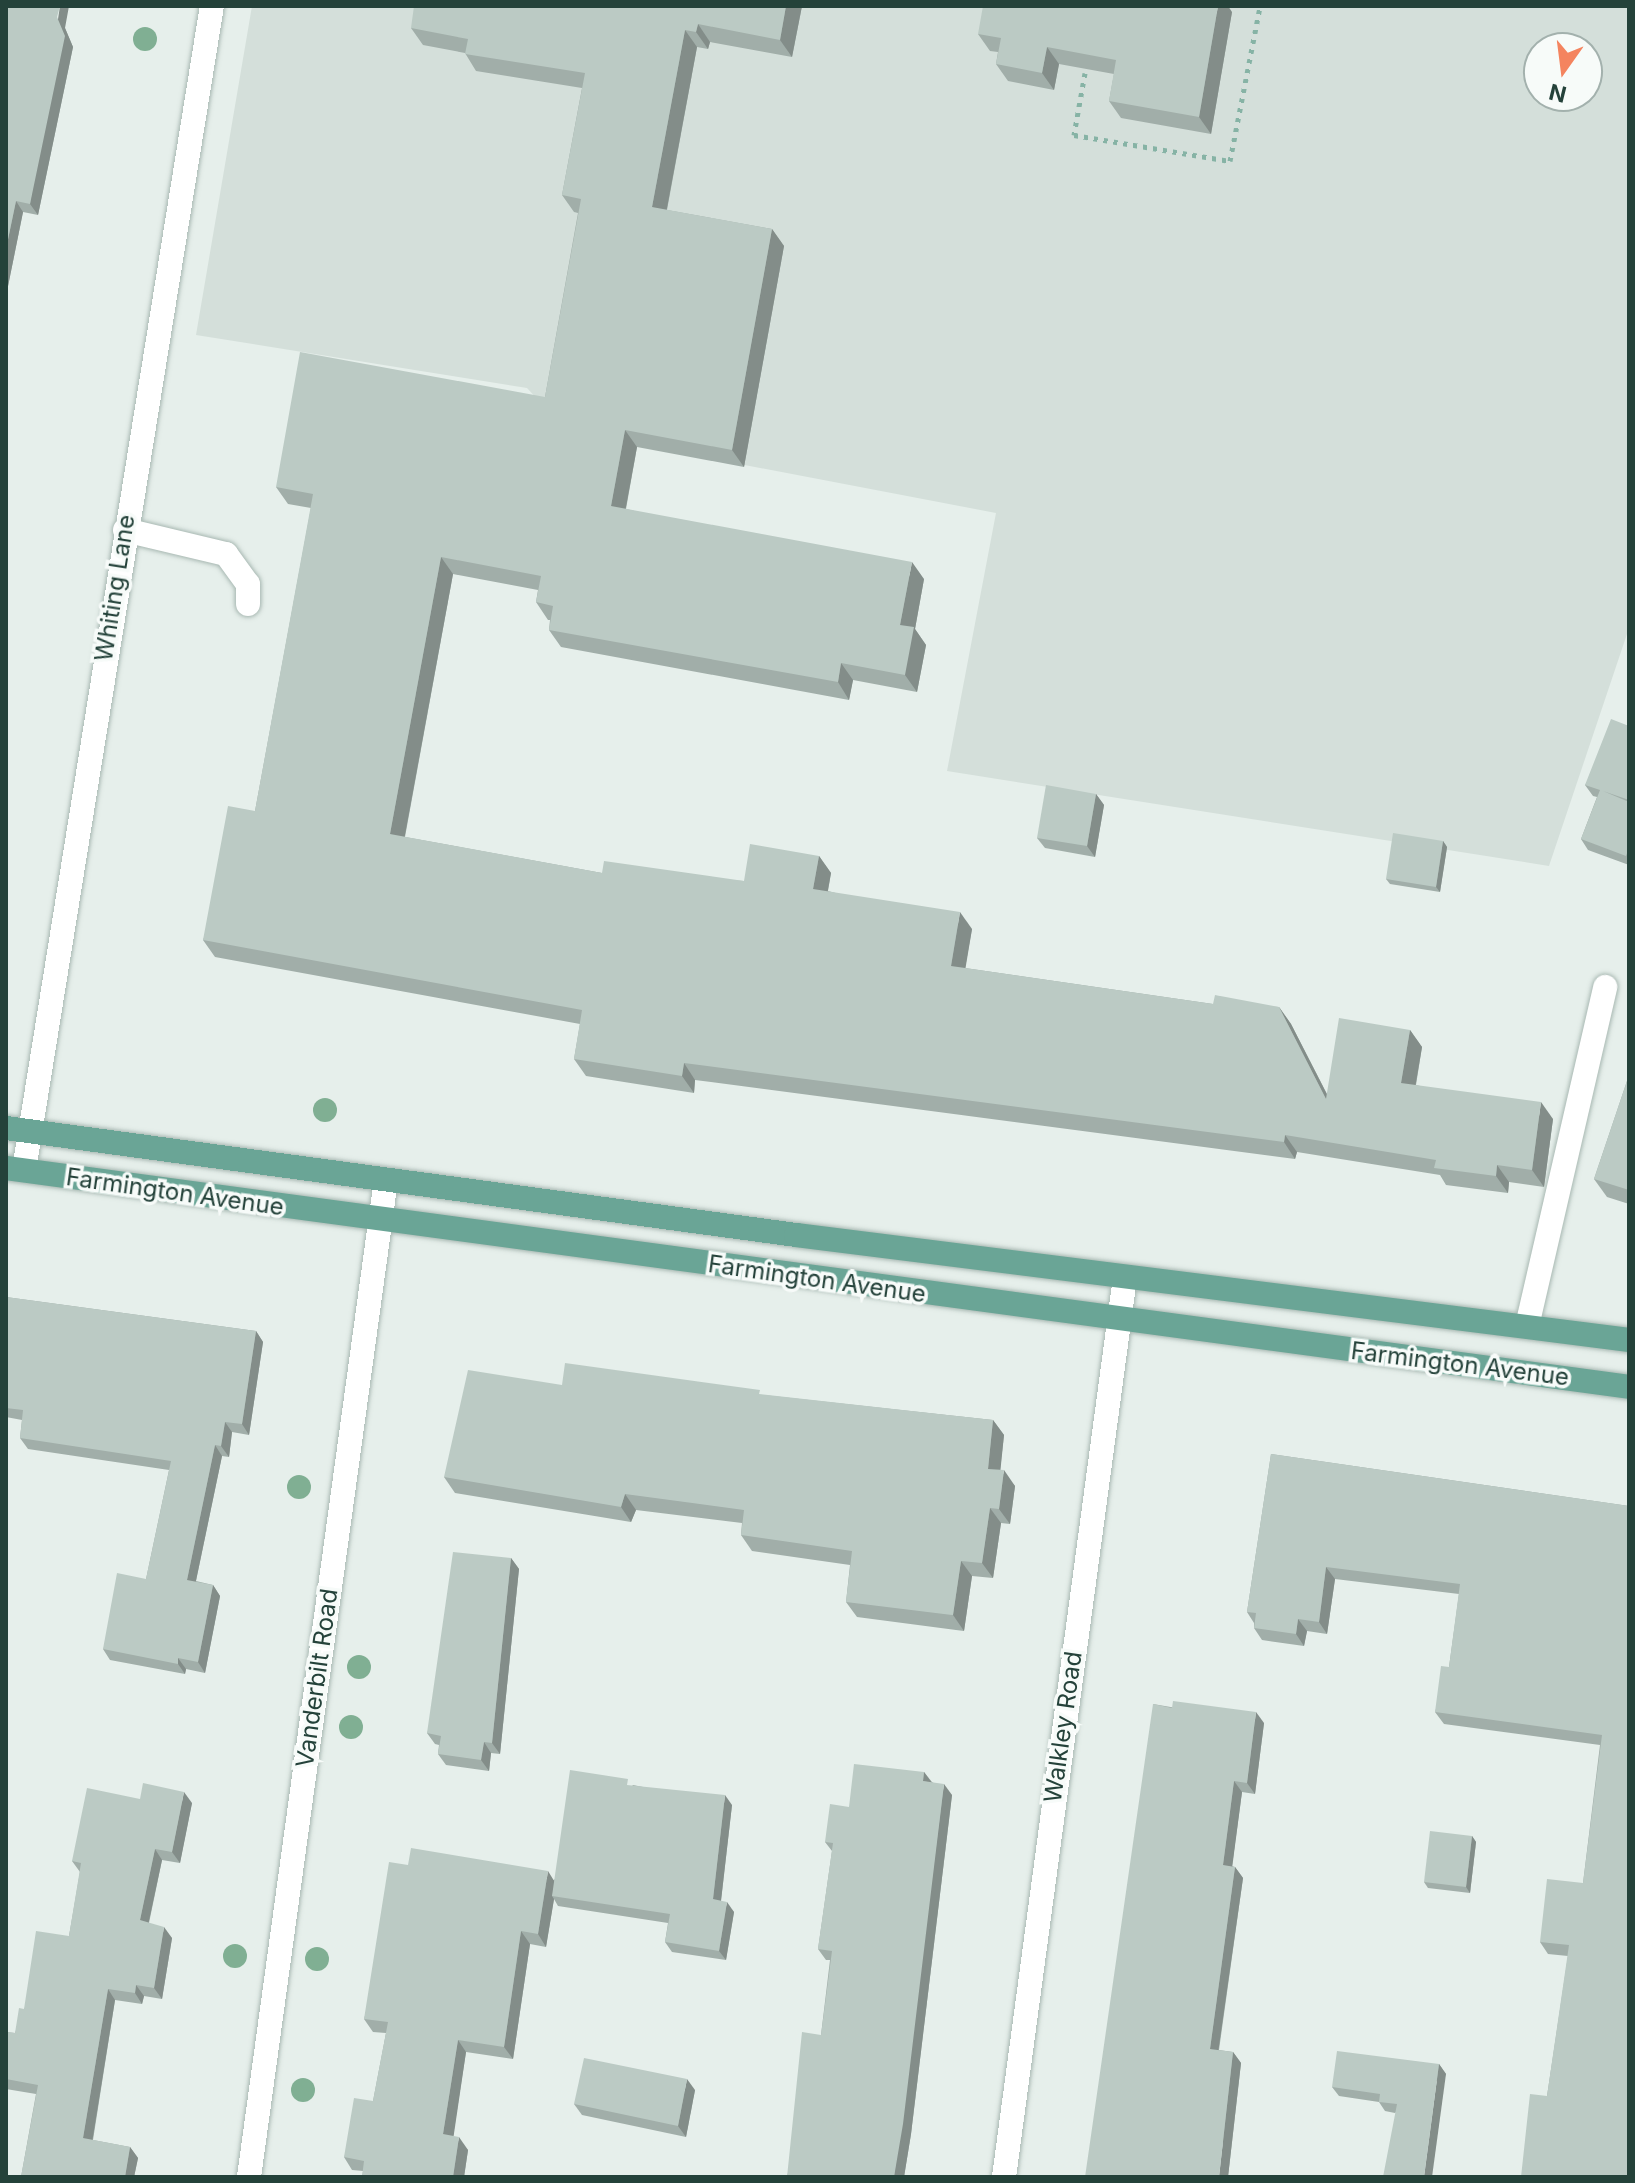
<!DOCTYPE html>
<html>
<head>
<meta charset="utf-8">
<style>
  body { margin:0 }
  #map { position:relative; width:1635px; height:2183px; overflow:hidden; background:#e6efeb; font-family:Inter,sans-serif }
  div>[style] { position:absolute }
  .built>* { inset:0; background:#d4dfda }
  .path>* { height:5px; margin-top:-2.5px; transform-origin:0; background:repeating-linear-gradient(90deg,#86b3a5 0 4px,transparent 0 10px) }
  .roads { filter:drop-shadow(0 0 2px #a8b8b2) drop-shadow(0 0 2px #a8b8b2) }
  .lane>* { height:24px; margin:-12px; padding:0 12px; transform-origin:12px; border-radius:12px; background:#fff }
  .street>* { height:24px; margin:-12px; padding:0 12px; transform-origin:12px; border-radius:12px; background:#fff }
  .primary>* { height:24px; margin:-12px; padding:0 12px; transform-origin:12px; border-radius:12px; background:#6aa596 }
  .trees>* { width:24px; height:24px; margin:-12px; border-radius:50%; background:#80af93 }
  .wall>* { inset:0; background:#a1aea9 }
  .shaded-wall>* { inset:0; background:#838d89 }
  .building>* { inset:0; background:#bbcac4 }
  span { translate:-50% -50%; white-space:nowrap; text-align:center; line-height:1.15; -webkit-text-stroke:7px #f7fbf9; paint-order:stroke }
  .street-label { font-size:24px; color:#24423a }
  .frame { position:absolute; inset:0; border:8px solid #24423a; pointer-events:none }
  .north { position:absolute; left:1523px; top:32px; width:80px; height:80px; box-sizing:border-box; background:#f7fbf9; border:2px solid #a3b1ad; border-radius:50%; rotate:194deg; font-size:22px; font-weight:700; line-height:32px; text-align:center; color:#24423a }
  .north::after { content:''; display:block; margin:auto; width:28px; height:36px; background:#f4845f; clip-path:polygon(50% 0,100% 100%,50% 72%,0 100%) }
</style>
</head>
<body>
<div id="map">
  <div class="built">
    <div style="clip-path:polygon(evenodd,252px 6px,1629px 6px,1629px 628px,1549px 866px,947px 771px,996px 513px,567px 431px,527px 388px,196px 335px,252px 6px,1539px 48px,1587px 48px,1587px 96px,1539px 96px,1539px 48px)"></div>
  </div>
  <div class="path">
    <div style="left:1085px;top:73px;width:63px;rotate:100.1deg"></div>
    <div style="left:1074px;top:135px;width:158px;rotate:9.5deg"></div>
    <div style="left:1230px;top:161px;width:158px;rotate:-79deg"></div>
  </div>
  <div class="roads">
    <div class="lane">
      <div style="left:125px;top:530px;width:104px;rotate:13.4deg"></div>
      <div style="left:226px;top:554px;width:37px;rotate:54deg"></div>
      <div style="left:248px;top:584px;width:20px;rotate:90deg"></div>
      <div style="left:1527px;top:1326px;width:348px;rotate:-77deg"></div>
    </div>
    <div class="street">
      <div style="left:24px;top:1170px;width:1179px;rotate:-80.83deg"></div>
      <div style="left:249px;top:2177px;width:1006px;rotate:-82.18deg"></div>
      <div style="left:1004px;top:2177px;width:908px;rotate:-82.34deg"></div>
    </div>
    <div class="primary">
      <div style="left:6px;top:1128px;width:797px;rotate:7.71deg"></div>
      <div style="left:796px;top:1235px;width:840px;rotate:7.18deg"></div>
      <div style="left:6px;top:1168px;width:1638px;rotate:7.68deg"></div>
    </div>
  </div>
  <div class="trees">
    <div style="left:145px;top:39px"></div>
    <div style="left:325px;top:1110px"></div>
    <div style="left:299px;top:1487px"></div>
    <div style="left:359px;top:1667px"></div>
    <div style="left:351px;top:1727px"></div>
    <div style="left:235px;top:1956px"></div>
    <div style="left:317px;top:1959px"></div>
    <div style="left:303px;top:2090px"></div>
  </div>
  <div class="wall">
    <div style="clip-path:polygon(6px 6px,65px 28px,73px 47px,38px 215px,23px 212px,6px 296px)"></div>
    <div style="clip-path:polygon(802px 6px,792px 57px,710px 42px,708px 49px,697px 47px,667px 210px,772px 229px,784px 246px,744px 467px,637px 447px,626px 509px,924px 579px,915px 629px,926px 645px,917px 692px,853px 680px,849px 700px,561px 647px,549px 630px,550px 620px,548px 620px,536px 602px,538px 590px,453px 574px,405px 837px,602px 873px,744px 881px,819px 856px,831px 873px,828px 891px,972px 929px,965px 968px,1213px 1004px,1279px 1007px,1291px 1024px,1327px 1094px,1410px 1030px,1422px 1047px,1416px 1085px,1553px 1119px,1544px 1187px,1509px 1182px,1508px 1193px,1446px 1185px,1440px 1175px,1297px 1152px,1295px 1159px,695px 1080px,694px 1093px,586px 1076px,574px 1059px,580px 1024px,215px 957px,203px 940px,255px 811px,311px 508px,288px 504px,276px 487px,545px 397px,578px 213px,574px 212px,562px 195px,582px 88px,476px 71px,465px 53px,423px 45px,411px 28px)"></div>
    <div style="clip-path:polygon(1232px 12px,1211px 134px,1121px 118px,1109px 101px,1114px 74px,1059px 64px,1054px 90px,1008px 81px,996px 64px,998px 52px,990px 51px,978px 34px)"></div>
    <div style="clip-path:polygon(1629px 726px,1629px 865px,1588px 850px,1581px 839px,1597px 797px,1593px 796px,1585px 785px)"></div>
    <div style="clip-path:polygon(1096px 794px,1104px 805px,1095px 857px,1045px 848px,1037px 838px)"></div>
    <div style="clip-path:polygon(1443px 841px,1447px 847px,1440px 892px,1390px 884px,1386px 879px)"></div>
    <div style="clip-path:polygon(1629px 1075px,1629px 1204px,1607px 1197px,1594px 1179px)"></div>
    <div style="clip-path:polygon(6px 1297px,256px 1331px,263px 1342px,249px 1435px,232px 1432px,229px 1457px,222px 1456px,196px 1581px,213px 1585px,220px 1596px,205px 1673px,186px 1669px,185px 1674px,110px 1660px,103px 1649px,146px 1579px,169px 1470px,28px 1449px,20px 1438px,22px 1420px,6px 1417px)"></div>
    <div style="clip-path:polygon(562px 1385px,763px 1395px,993px 1420px,1004px 1435px,1000px 1470px,1015px 1486px,1010px 1524px,1001px 1523px,993px 1578px,972px 1576px,964px 1631px,857px 1617px,846px 1602px,850px 1565px,752px 1551px,741px 1535px,742px 1523px,636px 1510px,631px 1522px,455px 1493px,444px 1477px)"></div>
    <div style="clip-path:polygon(1271px 1454px,1629px 1506px,1629px 2177px,1547px 2096px,1568px 1956px,1548px 1954px,1540px 1942px,1583px 1883px,1600px 1745px,1444px 1724px,1435px 1712px,1449px 1667px,1459px 1594px,1335px 1579px,1327px 1634px,1307px 1631px,1304px 1646px,1262px 1640px,1254px 1628px,1254px 1623px,1247px 1612px)"></div>
    <div style="clip-path:polygon(511px 1558px,519px 1569px,500px 1754px,491px 1753px,489px 1771px,446px 1765px,438px 1754px,439px 1745px,435px 1744px,427px 1733px)"></div>
    <div style="clip-path:polygon(1153px 1704px,1264px 1723px,1255px 1794px,1242px 1792px,1232px 1866px,1235px 1867px,1243px 1878px,1219px 2050px,1233px 2052px,1241px 2063px,1228px 2177px)"></div>
    <div style="clip-path:polygon(924px 1772px,932px 1782px,952px 1795px,911px 2134px,904px 2177px,787px 2177px,821px 2035px,830px 1960px,826px 1960px,818px 1949px,832px 1851px,825px 1842px,849px 1807px)"></div>
    <div style="clip-path:polygon(633px 1785px,732px 1805px,721px 1901px,734px 1912px,726px 1960px,672px 1952px,665px 1942px,668px 1923px,558px 1906px,554px 1899px,546px 1947px,530px 1944px,513px 2059px,466px 2052px,453px 2136px,468px 2150px,464px 2177px,362px 2177px,363px 2171px,352px 2170px,344px 2157px,373px 2101px,386px 2033px,373px 2032px,364px 2019px,408px 1865px,554px 1880px)"></div>
    <div style="clip-path:polygon(140px 1799px,192px 1803px,180px 1863px,162px 1860px,149px 1923px,172px 1938px,162px 1999px,144px 1996px,142px 2004px,115px 2000px,93px 2140px,130px 2147px,138px 2158px,134px 2177px,21px 2177px,36px 2094px,6px 2089px,6px 2032px,15px 2033px,24px 2009px,69px 1936px,80px 1872px,72px 1861px)"></div>
    <div style="clip-path:polygon(1472px 1836px,1476px 1842px,1470px 1893px,1428px 1888px,1424px 1882px)"></div>
    <div style="clip-path:polygon(1439px 2064px,1446px 2074px,1395px 2113px,1385px 2111px,1379px 2102px,1339px 2096px,1332px 2087px)"></div>
    <div style="clip-path:polygon(695px 2090px,686px 2137px,582px 2115px,574px 2104px)"></div>
  </div>
  <div class="shaded-wall">
    <div style="clip-path:polygon(60px 6px,69px 6px,65px 28px,73px 47px,38px 215px,30px 204px)"></div>
    <div style="clip-path:polygon(786px 6px,802px 6px,792px 57px,780px 40px)"></div>
    <div style="clip-path:polygon(1218px 6px,1228px 6px,1232px 12px,1211px 134px,1199px 117px)"></div>
    <div style="clip-path:polygon(698px 24px,710px 42px,708px 49px,696px 32px)"></div>
    <div style="clip-path:polygon(685px 30px,697px 47px,664px 224px,652px 207px)"></div>
    <div style="clip-path:polygon(1047px 47px,1059px 64px,1054px 90px,1042px 73px)"></div>
    <div style="clip-path:polygon(16px 201px,23px 212px,6px 296px,6px 249px)"></div>
    <div style="clip-path:polygon(772px 229px,784px 246px,744px 467px,732px 450px)"></div>
    <div style="clip-path:polygon(625px 430px,637px 447px,623px 523px,611px 506px)"></div>
    <div style="clip-path:polygon(441px 557px,453px 574px,402px 851px,390px 834px)"></div>
    <div style="clip-path:polygon(912px 562px,924px 579px,915px 629px,926px 645px,917px 692px,905px 675px,900px 625px)"></div>
    <div style="clip-path:polygon(841px 663px,853px 680px,849px 700px,838px 682px)"></div>
    <div style="clip-path:polygon(1096px 794px,1104px 805px,1095px 857px,1087px 846px)"></div>
    <div style="clip-path:polygon(1443px 841px,1447px 847px,1440px 892px,1436px 887px)"></div>
    <div style="clip-path:polygon(819px 856px,831px 873px,825px 906px,813px 889px)"></div>
    <div style="clip-path:polygon(960px 912px,972px 929px,963px 983px,951px 966px)"></div>
    <div style="clip-path:polygon(1279px 1007px,1291px 1024px,1338px 1116px,1326px 1099px)"></div>
    <div style="clip-path:polygon(1410px 1030px,1422px 1047px,1413px 1100px,1401px 1083px)"></div>
    <div style="clip-path:polygon(684px 1063px,695px 1080px,694px 1093px,682px 1076px)"></div>
    <div style="clip-path:polygon(1541px 1102px,1553px 1119px,1544px 1187px,1532px 1170px)"></div>
    <div style="clip-path:polygon(1285px 1135px,1297px 1152px,1295px 1159px,1284px 1142px)"></div>
    <div style="clip-path:polygon(1497px 1165px,1509px 1182px,1508px 1193px,1496px 1176px)"></div>
    <div style="clip-path:polygon(256px 1331px,263px 1342px,249px 1435px,242px 1424px)"></div>
    <div style="clip-path:polygon(993px 1420px,1004px 1435px,999px 1484px,988px 1469px)"></div>
    <div style="clip-path:polygon(225px 1422px,232px 1432px,229px 1457px,221px 1446px)"></div>
    <div style="clip-path:polygon(215px 1445px,222px 1456px,194px 1590px,187px 1580px)"></div>
    <div style="clip-path:polygon(1004px 1470px,1015px 1486px,1010px 1524px,999px 1509px)"></div>
    <div style="clip-path:polygon(625px 1494px,636px 1510px,631px 1522px,621px 1507px)"></div>
    <div style="clip-path:polygon(990px 1508px,1001px 1523px,993px 1578px,982px 1563px)"></div>
    <div style="clip-path:polygon(511px 1558px,519px 1569px,500px 1754px,492px 1743px)"></div>
    <div style="clip-path:polygon(961px 1561px,972px 1576px,964px 1631px,953px 1615px)"></div>
    <div style="clip-path:polygon(1326px 1567px,1335px 1579px,1327px 1634px,1319px 1622px)"></div>
    <div style="clip-path:polygon(213px 1585px,220px 1596px,205px 1673px,198px 1662px)"></div>
    <div style="clip-path:polygon(1298px 1619px,1307px 1631px,1304px 1646px,1296px 1634px)"></div>
    <div style="clip-path:polygon(178px 1658px,186px 1669px,185px 1674px,178px 1664px)"></div>
    <div style="clip-path:polygon(1256px 1712px,1264px 1723px,1255px 1794px,1247px 1783px)"></div>
    <div style="clip-path:polygon(484px 1742px,491px 1753px,489px 1771px,481px 1760px)"></div>
    <div style="clip-path:polygon(924px 1772px,932px 1783px,923px 1781px)"></div>
    <div style="clip-path:polygon(1234px 1781px,1242px 1792px,1231px 1876px,1223px 1865px)"></div>
    <div style="clip-path:polygon(944px 1784px,952px 1795px,911px 2134px,904px 2177px,894px 2177px)"></div>
    <div style="clip-path:polygon(184px 1792px,192px 1803px,180px 1863px,172px 1852px)"></div>
    <div style="clip-path:polygon(725px 1795px,732px 1805px,720px 1909px,713px 1899px)"></div>
    <div style="clip-path:polygon(1472px 1836px,1476px 1842px,1470px 1893px,1466px 1887px)"></div>
    <div style="clip-path:polygon(155px 1849px,162px 1860px,147px 1930px,140px 1920px)"></div>
    <div style="clip-path:polygon(1235px 1867px,1243px 1878px,1217px 2060px,1210px 2049px)"></div>
    <div style="clip-path:polygon(548px 1871px,556px 1884px,552px 1896px,554px 1899px,546px 1947px,538px 1934px)"></div>
    <div style="clip-path:polygon(727px 1902px,734px 1912px,726px 1960px,719px 1951px)"></div>
    <div style="clip-path:polygon(164px 1927px,172px 1938px,162px 1999px,154px 1988px)"></div>
    <div style="clip-path:polygon(521px 1931px,530px 1944px,513px 2059px,504px 2047px)"></div>
    <div style="clip-path:polygon(136px 1985px,144px 1996px,142px 2004px,135px 1993px)"></div>
    <div style="clip-path:polygon(108px 1989px,115px 2000px,91px 2149px,83px 2138px)"></div>
    <div style="clip-path:polygon(458px 2040px,466px 2052px,452px 2147px,443px 2134px)"></div>
    <div style="clip-path:polygon(1233px 2052px,1241px 2063px,1228px 2177px,1219px 2177px)"></div>
    <div style="clip-path:polygon(1439px 2064px,1446px 2074px,1432px 2177px,1424px 2177px)"></div>
    <div style="clip-path:polygon(687px 2079px,695px 2090px,686px 2137px,678px 2126px)"></div>
    <div style="clip-path:polygon(459px 2137px,468px 2150px,464px 2177px,453px 2177px)"></div>
    <div style="clip-path:polygon(130px 2147px,138px 2158px,134px 2177px,125px 2177px)"></div>
  </div>
  <div class="building">
    <div style="clip-path:polygon(6px 6px,60px 6px,57px 17px,65px 36px,30px 204px,16px 201px,6px 249px)"></div>
    <div style="clip-path:polygon(414px 6px,786px 6px,780px 40px,698px 24px,696px 32px,685px 30px,652px 207px,772px 229px,732px 450px,625px 430px,611px 506px,912px 562px,900px 625px,914px 627px,905px 675px,841px 663px,838px 682px,549px 630px,553px 606px,536px 602px,541px 576px,441px 557px,390px 834px,602px 873px,604px 861px,744px 881px,750px 844px,819px 856px,813px 889px,960px 912px,951px 966px,1213px 1004px,1215px 995px,1279px 1007px,1326px 1099px,1339px 1018px,1410px 1030px,1401px 1083px,1541px 1102px,1532px 1170px,1497px 1165px,1496px 1176px,1434px 1168px,1436px 1160px,1285px 1135px,1284px 1142px,684px 1063px,682px 1076px,574px 1059px,582px 1010px,203px 940px,228px 806px,255px 811px,313px 494px,276px 487px,300px 352px,545px 397px,581px 199px,562px 195px,585px 73px,465px 54px,468px 39px,411px 28px)"></div>
    <div style="clip-path:polygon(983px 6px,1218px 6px,1199px 117px,1109px 101px,1116px 60px,1047px 47px,1042px 73px,996px 64px,1001px 38px,978px 34px)"></div>
    <div style="clip-path:polygon(1611px 719px,1629px 726px,1629px 800px,1603px 791px,1629px 802px,1629px 848px,1626px 856px,1581px 839px,1600px 790px,1585px 785px)"></div>
    <div style="clip-path:polygon(1046px 785px,1096px 794px,1087px 846px,1037px 838px)"></div>
    <div style="clip-path:polygon(1393px 833px,1443px 841px,1436px 887px,1386px 879px)"></div>
    <div style="clip-path:polygon(1629px 1075px,1629px 1190px,1594px 1179px)"></div>
    <div style="clip-path:polygon(6px 1297px,256px 1331px,242px 1424px,225px 1422px,221px 1446px,215px 1445px,187px 1580px,213px 1585px,198px 1662px,178px 1658px,178px 1664px,103px 1649px,117px 1573px,146px 1579px,171px 1461px,20px 1438px,23px 1410px,6px 1408px)"></div>
    <div style="clip-path:polygon(565px 1363px,760px 1390px,759px 1394px,993px 1420px,988px 1469px,1004px 1470px,999px 1509px,990px 1508px,982px 1563px,961px 1561px,953px 1615px,846px 1602px,852px 1551px,741px 1535px,744px 1510px,625px 1494px,621px 1507px,444px 1477px,468px 1370px,562px 1385px)"></div>
    <div style="clip-path:polygon(1271px 1454px,1629px 1506px,1629px 2177px,1521px 2177px,1530px 2094px,1547px 2096px,1569px 1945px,1540px 1942px,1547px 1879px,1583px 1883px,1602px 1735px,1435px 1712px,1441px 1666px,1449px 1667px,1460px 1584px,1326px 1567px,1319px 1622px,1298px 1619px,1296px 1634px,1254px 1628px,1256px 1613px,1247px 1612px)"></div>
    <div style="clip-path:polygon(453px 1552px,511px 1558px,492px 1743px,484px 1742px,481px 1760px,438px 1754px,441px 1736px,427px 1733px)"></div>
    <div style="clip-path:polygon(1173px 1701px,1256px 1712px,1247px 1783px,1234px 1781px,1223px 1865px,1235px 1867px,1210px 2049px,1233px 2052px,1219px 2177px,1085px 2177px,1153px 1704px,1172px 1708px)"></div>
    <div style="clip-path:polygon(854px 1764px,924px 1772px,923px 1781px,944px 1784px,903px 2124px,894px 2177px,787px 2177px,802px 2032px,821px 2035px,832px 1951px,818px 1949px,833px 1843px,825px 1842px,830px 1804px,849px 1807px)"></div>
    <div style="clip-path:polygon(570px 1770px,628px 1779px,627px 1785px,725px 1795px,713px 1899px,727px 1902px,719px 1951px,665px 1942px,670px 1914px,552px 1896px)"></div>
    <div style="clip-path:polygon(143px 1783px,184px 1792px,172px 1852px,155px 1849px,140px 1920px,164px 1927px,154px 1988px,136px 1985px,135px 1993px,108px 1989px,83px 2138px,130px 2147px,125px 2177px,21px 2177px,38px 2085px,6px 2079px,6px 2032px,15px 2033px,19px 2008px,24px 2009px,36px 1931px,69px 1936px,81px 1863px,72px 1861px,87px 1788px,140px 1799px)"></div>
    <div style="clip-path:polygon(1430px 1831px,1472px 1836px,1466px 1887px,1424px 1882px)"></div>
    <div style="clip-path:polygon(411px 1848px,548px 1871px,538px 1934px,521px 1931px,504px 2047px,458px 2040px,443px 2134px,459px 2137px,453px 2177px,436px 2175px,435px 2177px,362px 2177px,364px 2161px,344px 2157px,354px 2098px,373px 2101px,388px 2022px,364px 2019px,389px 1862px,408px 1865px)"></div>
    <div style="clip-path:polygon(1337px 2051px,1439px 2064px,1424px 2177px,1383px 2177px,1397px 2104px,1379px 2102px,1380px 2094px,1332px 2087px)"></div>
    <div style="clip-path:polygon(584px 2058px,687px 2079px,678px 2126px,574px 2104px)"></div>
  </div>
  <div class="street-label">
    <span style="left:115px;top:588px;rotate:-81deg">Whiting Lane</span>
    <span style="left:175px;top:1192px;rotate:8deg">Farmington Avenue</span>
    <span style="left:817px;top:1279px;rotate:8deg">Farmington Avenue</span>
    <span style="left:1460px;top:1364px;rotate:7deg">Farmington Avenue</span>
    <span style="left:317px;top:1678px;rotate:-82deg">Vanderbilt Road</span>
    <span style="left:1063px;top:1727px;rotate:-82deg">Walkley Road</span>
  </div>
  <div class="frame"></div>
  <div class="north">N</div>
</div>
</body>
</html>
